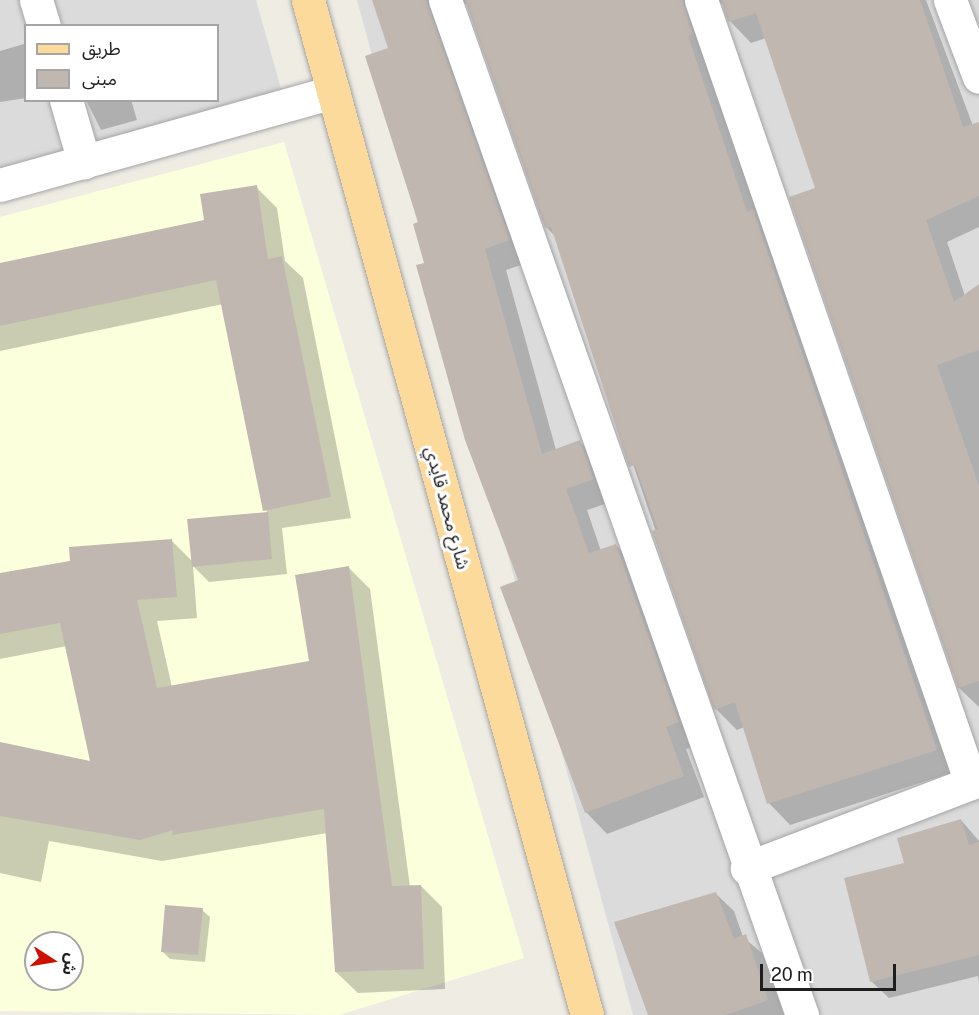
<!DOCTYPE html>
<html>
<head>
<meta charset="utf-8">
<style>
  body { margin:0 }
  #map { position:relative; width:979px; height:1015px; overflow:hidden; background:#efece4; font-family:"Public Sans","Noto Sans Arabic",sans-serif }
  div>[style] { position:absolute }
  .residential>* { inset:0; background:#dcdbdb }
  .education>* { inset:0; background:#fcffdc }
  .shadow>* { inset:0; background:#0003 }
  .building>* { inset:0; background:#c0b8b0 }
  .roads { filter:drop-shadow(0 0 2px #a5a5a5) drop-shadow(0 0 2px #a5a5a5) }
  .minor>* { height:33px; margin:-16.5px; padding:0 16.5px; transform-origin:16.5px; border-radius:16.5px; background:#fff }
  .major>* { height:33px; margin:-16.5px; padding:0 16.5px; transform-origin:16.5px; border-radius:16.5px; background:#fcda9b }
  span { translate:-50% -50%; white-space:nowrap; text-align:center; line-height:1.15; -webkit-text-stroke:6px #fff; paint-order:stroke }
  .street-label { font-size:18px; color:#1e1e1e }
  .legend { position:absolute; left:24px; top:24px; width:195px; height:78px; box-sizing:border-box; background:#fff; border:2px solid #a5a5a5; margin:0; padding:8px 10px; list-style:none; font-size:18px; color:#1e1e1e }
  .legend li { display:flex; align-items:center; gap:12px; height:30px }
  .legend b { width:30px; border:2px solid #a5a5a5 }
  .north { position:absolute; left:24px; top:931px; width:60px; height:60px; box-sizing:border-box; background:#fff; border:2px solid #a5a5a5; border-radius:50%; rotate:102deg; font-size:16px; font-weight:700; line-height:24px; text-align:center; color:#1e1e1e }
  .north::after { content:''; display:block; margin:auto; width:21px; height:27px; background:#cb1100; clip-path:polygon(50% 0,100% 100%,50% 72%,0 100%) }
  .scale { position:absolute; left:760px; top:964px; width:136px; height:27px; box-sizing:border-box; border:3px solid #1e1e1e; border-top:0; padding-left:8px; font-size:18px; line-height:21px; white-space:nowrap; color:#1e1e1e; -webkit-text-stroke:4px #fff; paint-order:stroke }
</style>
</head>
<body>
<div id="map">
  <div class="residential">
    <div style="clip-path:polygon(evenodd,0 0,256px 0,285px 103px,0 177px,0 0,26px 26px,218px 26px,218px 100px,26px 100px,26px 26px)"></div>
    <div style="clip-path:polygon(357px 0,979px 0,979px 1015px,633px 1015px)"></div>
  </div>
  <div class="education">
    <div style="clip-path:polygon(evenodd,284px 142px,524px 958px,339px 1015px,0 1011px,0 217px,284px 142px,36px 943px,72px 943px,72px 979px,36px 979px,36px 943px)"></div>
  </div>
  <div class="shadow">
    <div style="clip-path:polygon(373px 0,926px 0,979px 142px,979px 227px,947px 242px,965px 296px,979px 286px,979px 707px,959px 688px,791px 198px,817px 189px,766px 38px,751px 43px,730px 21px,723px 3px,716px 3px,957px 771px,790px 825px,769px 803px,744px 727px,737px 730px,716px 709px,556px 237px,547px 228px,468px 4px,461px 3px,530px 262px,506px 270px,556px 450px,579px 441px,601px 463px,614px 501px,587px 510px,601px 551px,616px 545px,637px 567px,700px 744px,686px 749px,704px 797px,607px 834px,586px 812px,426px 264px,390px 49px)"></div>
    <div style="clip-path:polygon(24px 44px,26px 98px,0 102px,0 51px)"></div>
    <div style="clip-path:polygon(86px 100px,131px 100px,137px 120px,101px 130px)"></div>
    <div style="clip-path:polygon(256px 187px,277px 208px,285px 261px,303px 278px,351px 518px,282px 528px,287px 574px,209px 582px,193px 566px,197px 618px,157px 621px,172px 687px,311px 662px,349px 568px,370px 589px,410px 887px,421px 886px,442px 907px,445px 989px,358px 993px,336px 972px,327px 833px,162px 861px,49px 841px,41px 882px,0 873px,0 744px,92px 763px,67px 646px,0 659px,0 575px,172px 541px,193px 562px,267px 513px,223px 304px,0 351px,0 264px,206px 221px)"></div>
    <div style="clip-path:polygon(961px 820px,979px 841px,979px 983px,978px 976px,889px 998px,871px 981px,906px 864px)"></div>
    <div style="clip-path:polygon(716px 894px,734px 911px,743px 937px,763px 954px,784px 1015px,649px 1015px)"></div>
    <div style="clip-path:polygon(202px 910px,210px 917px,205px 962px,170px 959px,162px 951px)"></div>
  </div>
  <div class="building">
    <div style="clip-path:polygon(372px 0,427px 0,510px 240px,485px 249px,542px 454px,580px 440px,594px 479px,566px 489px,589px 553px,616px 544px,679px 722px,666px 727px,684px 776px,585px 813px,500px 587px,518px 580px,465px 440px,416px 265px,424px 263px,413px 224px,418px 222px,365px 56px,388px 48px)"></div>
    <div style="clip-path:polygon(465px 0,683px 0,693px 34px,688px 36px,747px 212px,753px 209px,937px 750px,767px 804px,735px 702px,714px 710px,652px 531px,658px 529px,635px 465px,629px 467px,551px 227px,545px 228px)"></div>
    <div style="clip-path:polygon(721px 0,920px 0,963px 127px,979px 122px,979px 196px,926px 220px,954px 302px,979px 284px,979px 350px,937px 365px,979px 486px,979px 681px,958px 688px,789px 197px,815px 188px,756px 13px,728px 22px)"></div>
    <div style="clip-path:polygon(257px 185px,268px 259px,282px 256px,331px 497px,263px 511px,216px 280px,0 326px,0 263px,204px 220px,200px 194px)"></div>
    <div style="clip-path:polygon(268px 512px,272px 559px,192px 567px,187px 519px)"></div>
    <div style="clip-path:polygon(172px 539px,177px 597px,137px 600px,157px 688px,309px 661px,295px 575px,349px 566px,392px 886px,421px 885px,424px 969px,335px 972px,324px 809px,172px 835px,173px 830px,140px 840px,0 816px,0 742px,90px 761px,60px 623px,0 634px,0 573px,70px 561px,69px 547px)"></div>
    <div style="clip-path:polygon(961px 819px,969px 845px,979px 842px,979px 955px,870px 982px,844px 878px,904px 863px,897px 838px)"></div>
    <div style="clip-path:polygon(716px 892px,734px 939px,746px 934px,768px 1000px,725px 1015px,648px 1015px,614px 922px)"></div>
    <div style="clip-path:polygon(165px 905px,203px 908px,198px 955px,161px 952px)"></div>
  </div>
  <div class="roads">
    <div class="minor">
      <div style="left:36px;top:0;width:27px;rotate:73deg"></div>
      <div style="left:445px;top:0;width:1076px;rotate:70.62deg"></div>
      <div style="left:701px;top:0;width:828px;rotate:70.97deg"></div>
      <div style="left:971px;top:783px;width:240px;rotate:159.2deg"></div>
      <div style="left:950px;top:0;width:82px;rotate:69.4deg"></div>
      <div style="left:66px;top:100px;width:65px;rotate:73.8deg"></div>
      <div style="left:0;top:185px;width:346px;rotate:-15.6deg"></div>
    </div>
    <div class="major">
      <div style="left:308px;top:0;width:1053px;rotate:74.63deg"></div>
    </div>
  </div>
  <div class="street-label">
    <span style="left:447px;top:508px;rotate:75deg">شارع محمد قايدي</span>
  </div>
  <ul class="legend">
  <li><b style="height:8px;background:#fcda9b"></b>طريق</li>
  <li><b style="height:16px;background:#c0b8b0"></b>مبنى</li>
  </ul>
  <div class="north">ش</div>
  <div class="scale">20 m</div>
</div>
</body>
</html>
